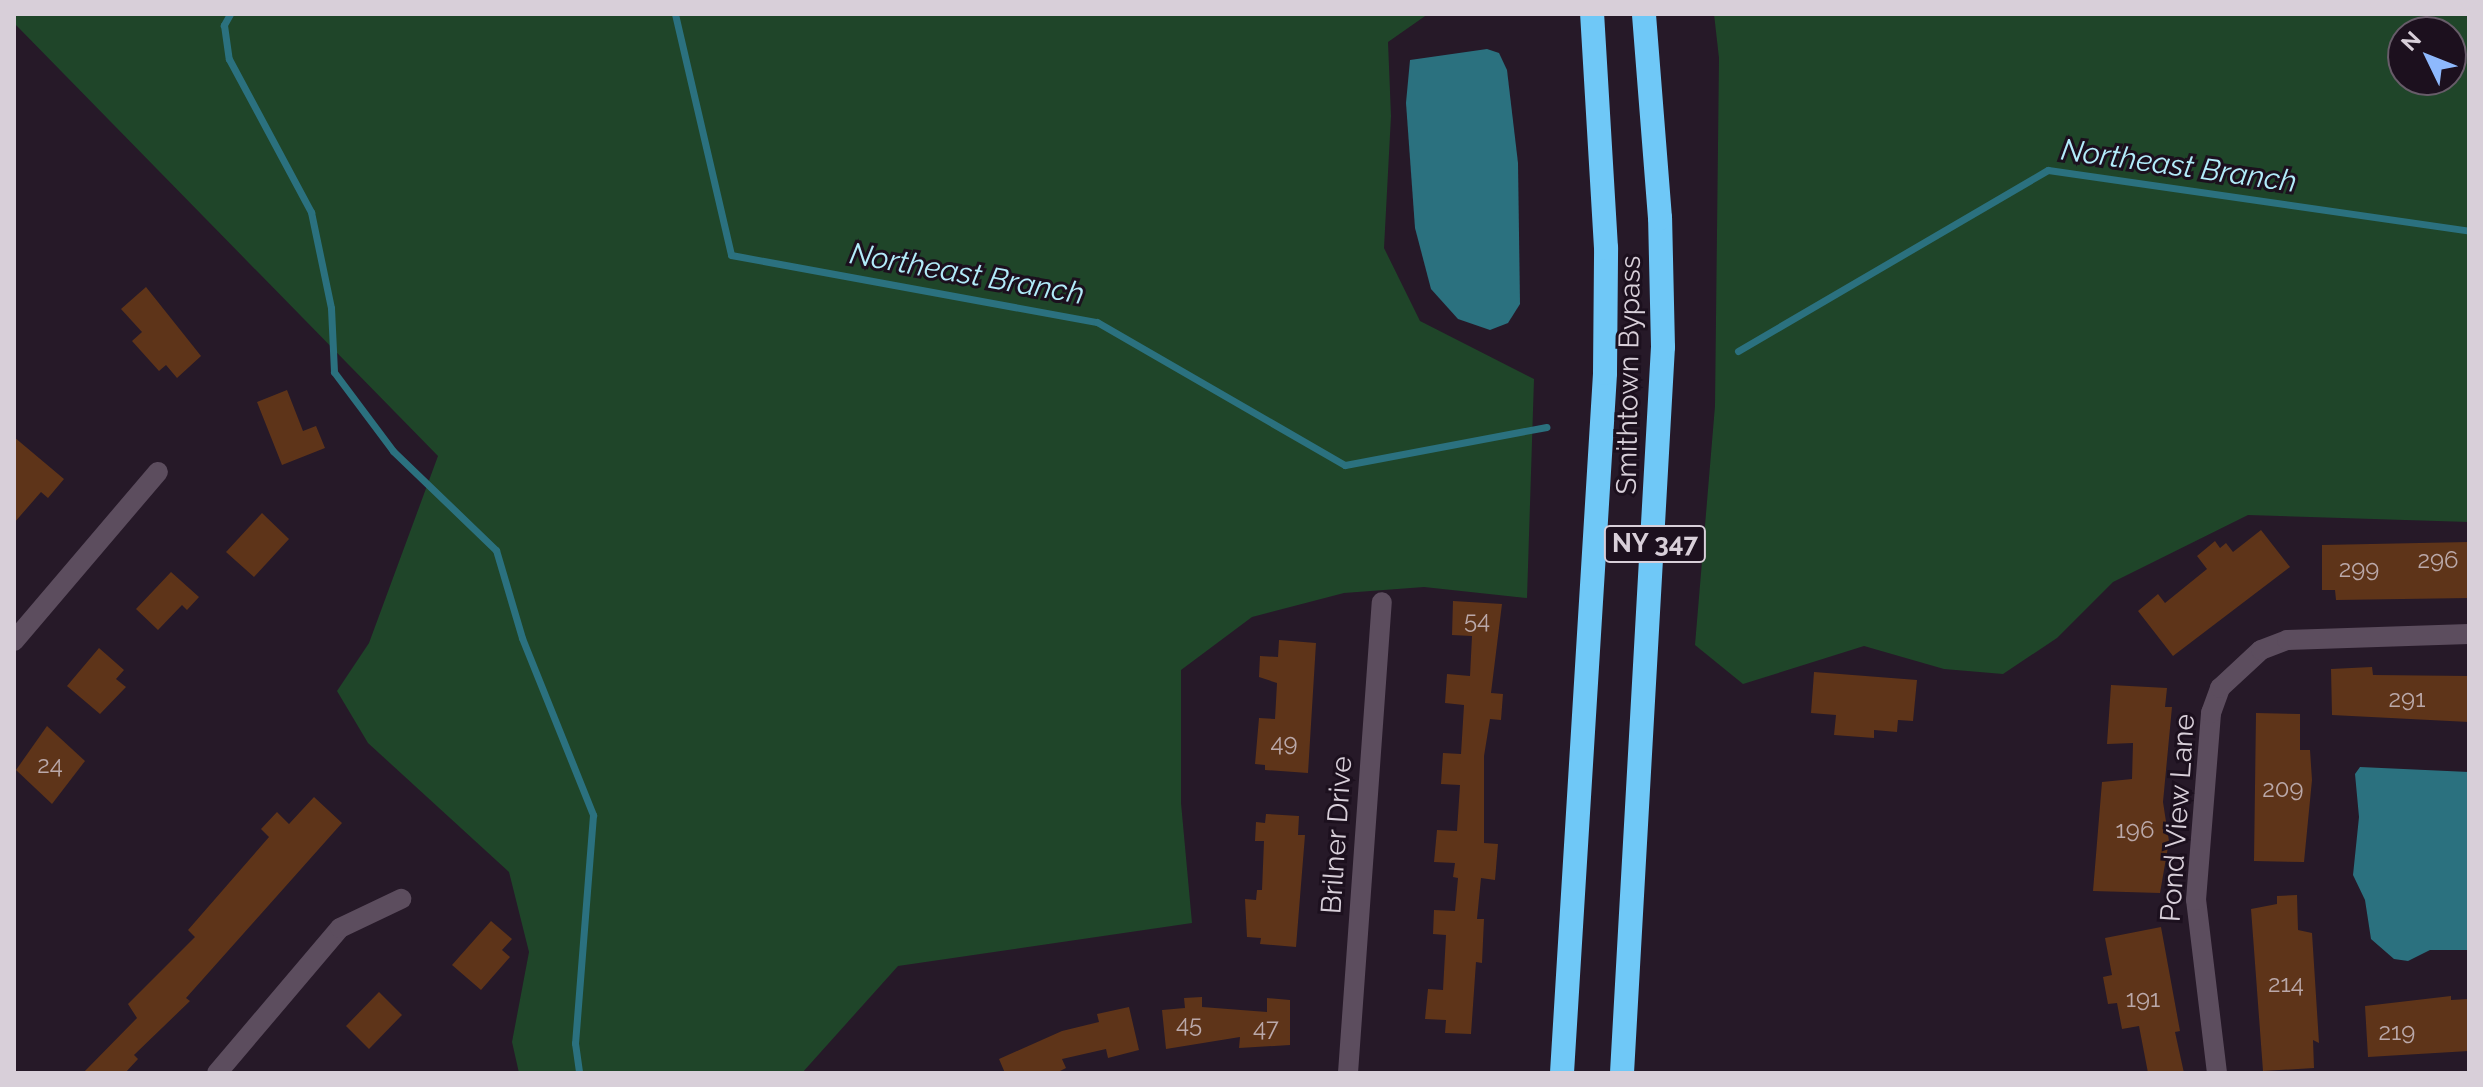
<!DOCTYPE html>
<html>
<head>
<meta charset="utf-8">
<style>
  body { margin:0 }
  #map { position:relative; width:2483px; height:1087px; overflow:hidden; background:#261928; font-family:Raleway,sans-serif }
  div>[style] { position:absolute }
  .green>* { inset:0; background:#1f4529 }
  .water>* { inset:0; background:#2b717f }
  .stream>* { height:7px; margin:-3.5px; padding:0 3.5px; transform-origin:3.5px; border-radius:3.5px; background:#2b717f }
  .building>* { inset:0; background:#5e3419 }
  .minor>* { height:20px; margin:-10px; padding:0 10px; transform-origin:10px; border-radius:10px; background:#5c4d5e }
  .highway>* { height:24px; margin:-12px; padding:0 12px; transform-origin:12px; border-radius:12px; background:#6fc8f7 }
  span { translate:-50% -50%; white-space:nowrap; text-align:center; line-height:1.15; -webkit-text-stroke:6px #1c101e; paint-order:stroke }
  .number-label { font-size:24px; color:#baa8a9 }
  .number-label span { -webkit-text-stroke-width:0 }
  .shield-label span { padding:2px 6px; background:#1c101e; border:2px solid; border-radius:6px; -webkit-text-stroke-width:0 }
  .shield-label { font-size:26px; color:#d8cfd9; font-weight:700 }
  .street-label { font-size:28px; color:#d8cfd9 }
  .water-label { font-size:30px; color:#b2ecfa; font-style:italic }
  .frame { position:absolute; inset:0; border:16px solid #d8cfd9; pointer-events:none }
  .north { position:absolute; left:2387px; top:16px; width:80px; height:80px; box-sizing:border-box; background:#1c101e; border:2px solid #675c69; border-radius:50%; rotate:313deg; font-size:22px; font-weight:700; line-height:32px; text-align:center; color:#d8cfd9 }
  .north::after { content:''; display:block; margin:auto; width:28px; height:36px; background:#8eb9fd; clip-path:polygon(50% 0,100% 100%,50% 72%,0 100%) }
</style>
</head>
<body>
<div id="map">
  <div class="green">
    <div style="clip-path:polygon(14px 14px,1428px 14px,1388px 42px,1391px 116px,1384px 248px,1420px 321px,1534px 379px,1527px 598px,1424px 587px,1344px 593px,1252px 617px,1181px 670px,1181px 803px,1192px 923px,898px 966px,802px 1073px,519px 1073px,512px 1042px,529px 952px,509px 872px,368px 743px,337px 691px,369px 643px,438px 456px,14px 23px)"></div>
    <div style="clip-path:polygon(evenodd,1714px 14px,2469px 14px,2469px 522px,2248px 515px,2113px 582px,2057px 638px,2003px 674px,1944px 669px,1864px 646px,1743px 684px,1695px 645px,1715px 406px,1719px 58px,1714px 14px,2403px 32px,2451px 32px,2451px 80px,2403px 80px,2403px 32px)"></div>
  </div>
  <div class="water">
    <div style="clip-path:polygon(1487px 49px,1499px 53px,1507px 70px,1518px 163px,1520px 304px,1508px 323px,1490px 330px,1458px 319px,1431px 289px,1415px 228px,1406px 103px,1410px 60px)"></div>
    <div style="clip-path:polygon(2360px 767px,2469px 772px,2469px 950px,2430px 950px,2408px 961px,2394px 959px,2371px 939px,2365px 900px,2353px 875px,2359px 817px,2355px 774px)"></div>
  </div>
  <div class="stream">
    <div style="left:230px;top:14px;width:13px;rotate:119deg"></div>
    <div style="left:224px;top:25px;width:34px;rotate:82deg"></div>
    <div style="left:229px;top:59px;width:174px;rotate:61.8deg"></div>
    <div style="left:311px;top:212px;width:98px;rotate:78.2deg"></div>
    <div style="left:331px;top:308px;width:64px;rotate:87.3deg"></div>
    <div style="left:334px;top:372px;width:99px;rotate:53.2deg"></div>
    <div style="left:393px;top:451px;width:143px;rotate:43.9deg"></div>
    <div style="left:496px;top:550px;width:92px;rotate:73.5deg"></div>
    <div style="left:522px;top:638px;width:191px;rotate:68.1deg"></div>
    <div style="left:593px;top:815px;width:229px;rotate:94.5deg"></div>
    <div style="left:575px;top:1043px;width:30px;rotate:82deg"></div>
    <div style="left:675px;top:14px;width:247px;rotate:76.9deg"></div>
    <div style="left:731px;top:255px;width:372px;rotate:10.4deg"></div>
    <div style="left:1097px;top:322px;width:286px;rotate:30deg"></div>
    <div style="left:1345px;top:465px;width:205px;rotate:-10.7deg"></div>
    <div style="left:1738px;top:351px;width:359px;rotate:-30.3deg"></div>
    <div style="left:2048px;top:170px;width:425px;rotate:8.2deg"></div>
  </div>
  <div class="building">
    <div style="clip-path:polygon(146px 287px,201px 356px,177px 378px,166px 365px,159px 371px,132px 341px,142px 332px,121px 309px)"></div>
    <div style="clip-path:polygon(287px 390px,303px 431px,316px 426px,325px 448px,282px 465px,257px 402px)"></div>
    <div style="clip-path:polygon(14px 437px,64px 479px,48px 498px,41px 492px,14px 523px)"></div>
    <div style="clip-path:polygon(262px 513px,289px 539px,254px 577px,226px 552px)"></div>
    <div style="clip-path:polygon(2261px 530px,2290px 567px,2173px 656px,2138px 611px,2158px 594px,2165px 603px,2207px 569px,2197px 556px,2215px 541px,2220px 548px,2226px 543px,2233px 552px)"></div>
    <div style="clip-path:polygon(2469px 542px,2469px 598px,2336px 600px,2335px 590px,2322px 590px,2322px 545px)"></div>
    <div style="clip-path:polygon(171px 572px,199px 597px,187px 610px,182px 605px,158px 630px,136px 609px)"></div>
    <div style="clip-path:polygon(1453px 601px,1502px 604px,1491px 693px,1503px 694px,1501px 720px,1490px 719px,1484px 756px,1484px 843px,1498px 844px,1495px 880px,1481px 878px,1477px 919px,1484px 919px,1482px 963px,1476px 962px,1471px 1034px,1445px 1033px,1446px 1020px,1425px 1019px,1428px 989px,1443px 990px,1446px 935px,1433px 934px,1434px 910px,1455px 911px,1458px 878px,1453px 877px,1455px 863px,1434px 862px,1437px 830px,1457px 831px,1460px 785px,1441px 784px,1443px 753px,1461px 754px,1464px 705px,1445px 703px,1447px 674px,1470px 676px,1472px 636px,1452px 635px)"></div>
    <div style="clip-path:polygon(1279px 640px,1316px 643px,1308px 773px,1265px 770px,1265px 765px,1255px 764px,1259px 718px,1275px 719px,1277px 683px,1259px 677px,1260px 656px,1278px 657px)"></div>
    <div style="clip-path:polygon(99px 648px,124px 670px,116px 679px,126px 687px,100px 714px,67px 686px)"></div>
    <div style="clip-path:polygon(2372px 667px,2373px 675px,2469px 676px,2469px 722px,2332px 715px,2331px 669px)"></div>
    <div style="clip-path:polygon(1814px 672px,1917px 680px,1913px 721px,1898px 720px,1897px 732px,1874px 730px,1874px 738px,1834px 735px,1836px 715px,1811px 713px)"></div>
    <div style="clip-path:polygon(2111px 685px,2167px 688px,2165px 707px,2172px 707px,2163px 802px,2169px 841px,2160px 893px,2093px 891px,2102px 782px,2132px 779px,2133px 743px,2107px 744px)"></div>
    <div style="clip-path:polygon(2256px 713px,2300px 714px,2300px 750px,2310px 750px,2312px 780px,2304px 862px,2254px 861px)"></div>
    <div style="clip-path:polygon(47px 726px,85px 761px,52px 804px,16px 770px)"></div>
    <div style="clip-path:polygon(314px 797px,342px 823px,186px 998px,190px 1001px,134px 1055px,138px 1059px,125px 1073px,83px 1073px,137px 1018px,128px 1004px,195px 937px,188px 930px,269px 837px,261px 829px,277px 812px,289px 824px)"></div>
    <div style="clip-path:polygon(1266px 814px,1299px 816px,1298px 835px,1305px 835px,1296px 947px,1260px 944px,1261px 938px,1247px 937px,1245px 899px,1256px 900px,1257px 890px,1262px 890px,1264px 841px,1255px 841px,1256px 822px,1265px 823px)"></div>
    <div style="clip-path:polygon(2297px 895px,2298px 930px,2312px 933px,2319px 1043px,2313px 1040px,2314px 1068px,2263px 1071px,2251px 909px,2277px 904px,2277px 896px)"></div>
    <div style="clip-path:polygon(491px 921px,512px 939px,502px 950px,510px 957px,481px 990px,452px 965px)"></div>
    <div style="clip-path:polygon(2161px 927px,2180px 1031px,2175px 1032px,2184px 1073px,2148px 1073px,2139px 1026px,2122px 1029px,2117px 1003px,2108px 1004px,2103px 977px,2112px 975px,2105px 938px)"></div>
    <div style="clip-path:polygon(379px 992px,402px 1015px,369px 1049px,346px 1026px)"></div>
    <div style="clip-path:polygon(2451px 996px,2451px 1000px,2469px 999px,2469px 1051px,2368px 1057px,2365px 1006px)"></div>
    <div style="clip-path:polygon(1202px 997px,1202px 1007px,1267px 1012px,1267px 998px,1290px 1000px,1290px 1045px,1239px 1048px,1240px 1037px,1166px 1049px,1162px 1010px,1185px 1008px,1184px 998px)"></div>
    <div style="clip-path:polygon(1129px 1007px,1139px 1050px,1108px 1058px,1106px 1049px,1062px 1059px,1066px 1068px,1056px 1073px,1005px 1073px,999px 1059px,1062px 1031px,1099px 1022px,1097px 1014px)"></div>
  </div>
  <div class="minor">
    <div style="left:14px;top:641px;width:222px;rotate:-49.6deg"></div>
    <div style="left:217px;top:1073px;width:190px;rotate:-49.7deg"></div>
    <div style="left:340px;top:928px;width:68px;rotate:-25.4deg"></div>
    <div style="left:1348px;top:1073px;width:472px;rotate:-85.9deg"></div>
    <div style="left:2217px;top:1073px;width:174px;rotate:-96.9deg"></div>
    <div style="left:2196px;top:900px;width:188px;rotate:-85.4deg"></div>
    <div style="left:2211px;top:713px;width:27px;rotate:-70deg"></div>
    <div style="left:2220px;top:688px;width:56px;rotate:-42.8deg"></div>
    <div style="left:2261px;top:650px;width:28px;rotate:-21deg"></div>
    <div style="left:2287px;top:640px;width:182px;rotate:-1.9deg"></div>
  </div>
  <div class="highway">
    <div style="left:1562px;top:1073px;width:701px;rotate:-86.48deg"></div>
    <div style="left:1605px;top:373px;width:125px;rotate:-89.5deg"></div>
    <div style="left:1606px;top:248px;width:234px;rotate:-93.4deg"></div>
    <div style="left:1622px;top:1073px;width:727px;rotate:-86.77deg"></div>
    <div style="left:1663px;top:347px;width:129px;rotate:-91.3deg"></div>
    <div style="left:1660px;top:218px;width:205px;rotate:-94.5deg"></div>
  </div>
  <div class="number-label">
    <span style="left:2438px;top:560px">296</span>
    <span style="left:2359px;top:569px">299</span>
    <span style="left:1477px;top:620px">54</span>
    <span style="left:2407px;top:699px">291</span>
    <span style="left:1284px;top:743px">49</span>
    <span style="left:50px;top:765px">24</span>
    <span style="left:2283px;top:789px">209</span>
    <span style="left:2135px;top:830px">196</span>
    <span style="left:2286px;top:984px">214</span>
    <span style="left:2143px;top:999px">191</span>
    <span style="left:1189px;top:1024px">45</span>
    <span style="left:1266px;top:1028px">47</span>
    <span style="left:2397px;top:1032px">219</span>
  </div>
  <div class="shield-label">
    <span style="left:1655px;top:544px">NY 347</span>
  </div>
  <div class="street-label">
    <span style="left:1629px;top:375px;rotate:-89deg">Smithtown Bypass</span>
    <span style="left:2178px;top:818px;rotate:-86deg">Pond View Lane</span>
    <span style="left:1337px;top:835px;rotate:-86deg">Brilner Drive</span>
  </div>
  <div class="water-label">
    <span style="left:2179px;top:166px;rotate:8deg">Northeast Branch</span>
    <span style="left:967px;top:274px;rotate:10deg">Northeast Branch</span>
  </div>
  <div class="frame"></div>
  <div class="north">N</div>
</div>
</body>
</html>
